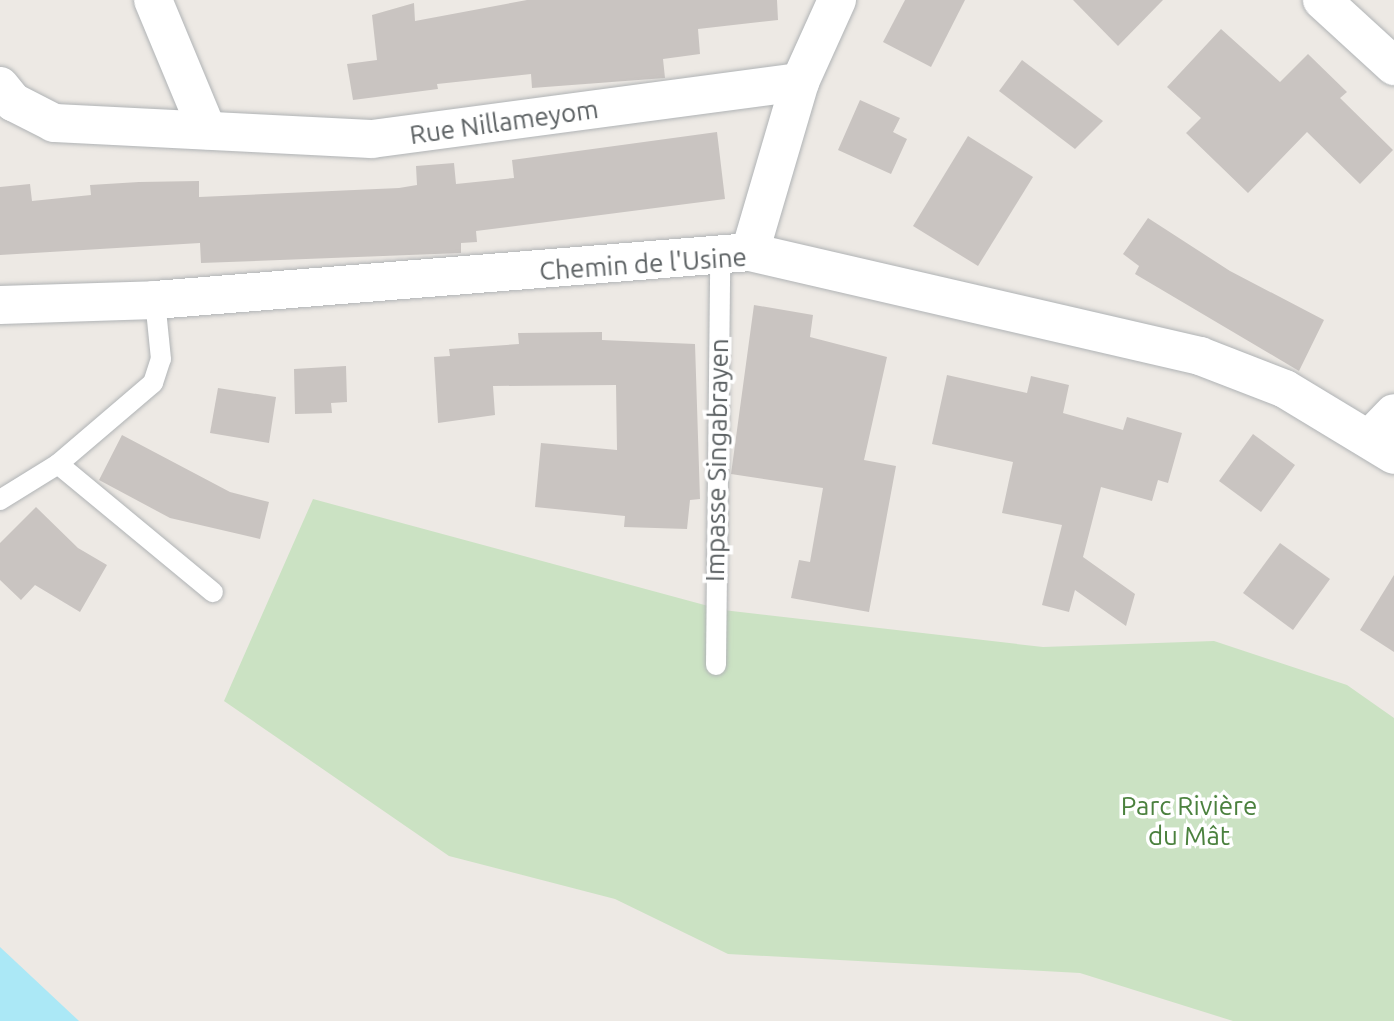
<!DOCTYPE html>
<html>
<head>
<meta charset="utf-8">
<style>
  body { margin:0 }
  #map { position:relative; width:1394px; height:1021px; overflow:hidden; background:#ede9e4; font-family:Ubuntu,sans-serif }
  div>[style] { position:absolute }
  .green>* { inset:0; background:#cbe2c3 }
  .water>* { inset:0; background:#abe8f6 }
  .building>* { inset:0; background:#c9c4c1 }
  .roads { filter:drop-shadow(0 0 2px #b0b3b5) drop-shadow(0 0 2px #b0b3b5) }
  .lane>* { height:20px; margin:-10px; padding:0 10px; transform-origin:10px; border-radius:10px; background:#fff }
  .street>* { height:38px; margin:-19px; padding:0 19px; transform-origin:19px; border-radius:19px; background:#fff }
  span { translate:-50% -50%; white-space:nowrap; text-align:center; line-height:1.15; -webkit-text-stroke:7px #fff; paint-order:stroke }
  .street-label { font-size:26px; color:#5c6163 }
  .park-label { font-size:26px; color:#4b813e }
</style>
</head>
<body>
<div id="map">
  <div class="green">
    <div style="clip-path:polygon(313px 499px,723px 610px,1043px 647px,1214px 641px,1347px 685px,1394px 718px,1394px 1021px,1233px 1021px,1080px 973px,728px 954px,615px 899px,449px 856px,224px 701px)"></div>
  </div>
  <div class="water">
    <div style="clip-path:polygon(0 947px,79px 1021px,0 1021px)"></div>
  </div>
  <div class="building">
    <div style="clip-path:polygon(527px 0,777px 0,778px 20px,698px 29px,700px 54px,663px 59px,665px 78px,532px 88px,531px 74px,437px 84px,438px 89px,353px 100px,347px 64px,377px 60px,372px 15px,414px 3px,415px 21px)"></div>
    <div style="clip-path:polygon(905px 0,965px 0,931px 67px,883px 42px)"></div>
    <div style="clip-path:polygon(1073px 0,1163px 0,1118px 46px)"></div>
    <div style="clip-path:polygon(1221px 29px,1280px 82px,1308px 54px,1347px 92px,1340px 98px,1393px 150px,1360px 184px,1307px 132px,1248px 193px,1186px 133px,1201px 118px,1167px 87px)"></div>
    <div style="clip-path:polygon(1022px 60px,1103px 121px,1075px 149px,999px 91px)"></div>
    <div style="clip-path:polygon(860px 100px,900px 118px,893px 132px,907px 139px,891px 174px,838px 150px)"></div>
    <div style="clip-path:polygon(717px 132px,725px 199px,476px 231px,477px 242px,461px 243px,461px 253px,201px 263px,200px 243px,0 255px,0 187px,30px 184px,32px 201px,91px 195px,90px 185px,139px 182px,199px 181px,199px 197px,399px 188px,417px 185px,416px 166px,454px 163px,456px 184px,514px 178px,512px 160px)"></div>
    <div style="clip-path:polygon(968px 136px,1033px 177px,978px 266px,913px 226px)"></div>
    <div style="clip-path:polygon(1148px 218px,1230px 271px,1324px 320px,1299px 371px,1135px 274px,1139px 266px,1123px 254px)"></div>
    <div style="clip-path:polygon(754px 305px,813px 315px,810px 337px,887px 357px,864px 460px,896px 466px,869px 612px,791px 598px,799px 560px,810px 562px,823px 488px,731px 474px)"></div>
    <div style="clip-path:polygon(602px 332px,602px 340px,695px 344px,700px 499px,690px 500px,687px 529px,624px 527px,625px 516px,535px 507px,541px 443px,617px 450px,616px 385px,493px 386px,495px 415px,438px 423px,434px 357px,450px 356px,449px 349px,519px 344px,518px 333px)"></div>
    <div style="clip-path:polygon(346px 366px,347px 402px,331px 403px,332px 413px,295px 414px,294px 369px)"></div>
    <div style="clip-path:polygon(947px 375px,1027px 393px,1031px 376px,1069px 385px,1063px 413px,1123px 430px,1127px 417px,1182px 433px,1168px 483px,1158px 480px,1152px 501px,1101px 487px,1083px 557px,1135px 594px,1126px 626px,1075px 590px,1069px 612px,1042px 605px,1062px 525px,1002px 513px,1013px 462px,932px 444px)"></div>
    <div style="clip-path:polygon(218px 388px,276px 397px,269px 443px,210px 433px)"></div>
    <div style="clip-path:polygon(1253px 434px,1295px 465px,1261px 512px,1219px 481px)"></div>
    <div style="clip-path:polygon(122px 435px,230px 492px,269px 502px,260px 539px,170px 518px,99px 480px)"></div>
    <div style="clip-path:polygon(36px 507px,78px 548px,107px 565px,80px 612px,35px 585px,21px 600px,0 580px,0 543px)"></div>
    <div style="clip-path:polygon(1280px 543px,1330px 579px,1293px 630px,1243px 593px)"></div>
    <div style="clip-path:polygon(1394px 575px,1394px 652px,1360px 630px)"></div>
  </div>
  <div class="roads">
    <div class="lane">
      <div style="left:58px;top:464px;width:201px;rotate:39.6deg"></div>
      <div style="left:0;top:500px;width:68px;rotate:-31.8deg"></div>
      <div style="left:58px;top:464px;width:125px;rotate:-40.5deg"></div>
      <div style="left:153px;top:383px;width:25px;rotate:-72deg"></div>
      <div style="left:161px;top:359px;width:59px;rotate:-95.8deg"></div>
      <div style="left:716px;top:665px;width:409px;rotate:-89.4deg"></div>
    </div>
    <div class="street">
      <div style="left:153px;top:0;width:141px;rotate:67.4deg"></div>
      <div style="left:1322px;top:0;width:98px;rotate:42.5deg"></div>
      <div style="left:0;top:86px;width:21px;rotate:51deg"></div>
      <div style="left:13px;top:102px;width:46px;rotate:27.1deg"></div>
      <div style="left:54px;top:123px;width:318px;rotate:2.9deg"></div>
      <div style="left:372px;top:139px;width:432px;rotate:-7.6deg"></div>
      <div style="left:750px;top:252px;width:177px;rotate:-73.6deg"></div>
      <div style="left:800px;top:82px;width:90px;rotate:-65.7deg"></div>
      <div style="left:0;top:305px;width:155px;rotate:-1.8deg"></div>
      <div style="left:155px;top:300px;width:597px;rotate:-4.61deg"></div>
      <div style="left:750px;top:252px;width:462px;rotate:13deg"></div>
      <div style="left:1200px;top:356px;width:91px;rotate:21.2deg"></div>
      <div style="left:1285px;top:389px;width:127px;rotate:31.2deg"></div>
      <div style="left:1371px;top:437px;width:33px;rotate:-46deg"></div>
    </div>
  </div>
  <div class="street-label">
    <span style="left:504px;top:122px;rotate:-8deg">Rue Nillameyom</span>
    <span style="left:643px;top:264px;rotate:-4deg">Chemin de l'Usine</span>
    <span style="left:717px;top:460px;rotate:-89deg">Impasse Singabrayen</span>
  </div>
  <div class="park-label">
    <span style="left:1189px;top:821px">Parc Rivière<br>du Mât</span>
  </div>
</div>
</body>
</html>
